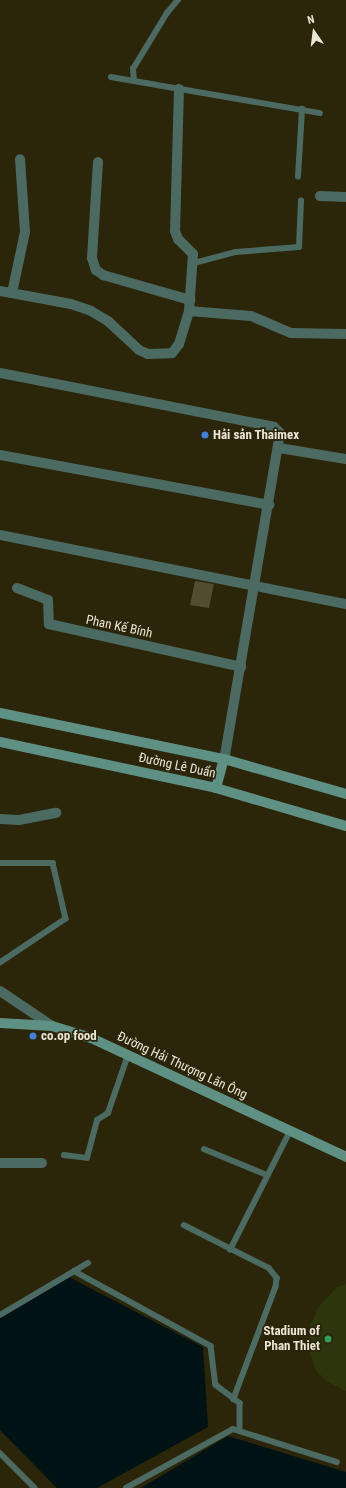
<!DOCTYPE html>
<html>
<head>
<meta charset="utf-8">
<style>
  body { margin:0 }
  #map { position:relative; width:346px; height:1488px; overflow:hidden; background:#2b2509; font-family:"Roboto Condensed",sans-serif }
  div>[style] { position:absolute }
  .green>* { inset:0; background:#2c350b }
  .water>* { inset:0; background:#001314 }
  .building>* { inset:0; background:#524c30 }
  .lane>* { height:5.5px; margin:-2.75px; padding:0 2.75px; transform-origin:2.75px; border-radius:2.75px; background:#4b6a61 }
  .street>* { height:10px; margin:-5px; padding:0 5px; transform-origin:5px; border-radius:5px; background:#4b6a61 }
  .secondary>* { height:10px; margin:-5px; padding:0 5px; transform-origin:5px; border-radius:5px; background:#5e9183 }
  .dots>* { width:11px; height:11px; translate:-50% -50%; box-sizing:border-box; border:2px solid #2b2509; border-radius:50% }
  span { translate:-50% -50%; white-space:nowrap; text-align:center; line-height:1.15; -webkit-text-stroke:3.5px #2b2509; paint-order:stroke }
  .poi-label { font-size:13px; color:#eae6d6; font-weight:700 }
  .left { translate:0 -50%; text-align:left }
  .right { translate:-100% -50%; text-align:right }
  .street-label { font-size:13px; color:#eae6d6 }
  .north { position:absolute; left:294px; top:12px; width:40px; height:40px; -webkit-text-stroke:3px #2b2509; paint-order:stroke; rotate:346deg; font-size:11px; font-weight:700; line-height:16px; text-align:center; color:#eae6d6 }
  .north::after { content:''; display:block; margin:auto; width:14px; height:18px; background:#eae6d6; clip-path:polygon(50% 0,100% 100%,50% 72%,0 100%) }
</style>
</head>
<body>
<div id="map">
  <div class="green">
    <div style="clip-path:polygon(346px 1284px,346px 1391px,328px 1382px,316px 1371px,309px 1351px,310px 1326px,319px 1306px,337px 1287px)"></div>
  </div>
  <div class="water">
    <div style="clip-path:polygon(69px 1277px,203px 1347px,208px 1427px,97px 1488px,57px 1488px,0 1430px,0 1318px)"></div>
    <div style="clip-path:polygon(228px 1436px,346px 1472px,346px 1488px,141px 1488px)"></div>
  </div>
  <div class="building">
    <div style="clip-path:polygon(195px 581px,214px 584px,209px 608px,190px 605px)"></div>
  </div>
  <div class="lane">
    <div style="left:111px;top:77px;width:212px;rotate:9.8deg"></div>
    <div style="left:134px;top:81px;width:12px;rotate:-95deg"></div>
    <div style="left:133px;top:69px;width:66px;rotate:-58.7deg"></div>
    <div style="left:167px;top:13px;width:17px;rotate:-50deg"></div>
    <div style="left:298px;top:177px;width:68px;rotate:-86.6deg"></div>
    <div style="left:194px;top:263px;width:43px;rotate:-14.7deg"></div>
    <div style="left:236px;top:252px;width:63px;rotate:-4.5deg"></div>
    <div style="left:299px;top:247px;width:46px;rotate:-87.5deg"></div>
    <div style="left:0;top:863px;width:53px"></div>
    <div style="left:53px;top:863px;width:57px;rotate:76.9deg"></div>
    <div style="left:66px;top:919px;width:79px;rotate:146.3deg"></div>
    <div style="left:204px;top:1149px;width:68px;rotate:22.4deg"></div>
    <div style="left:64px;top:1155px;width:23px;rotate:7deg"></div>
    <div style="left:87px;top:1158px;width:39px;rotate:-75deg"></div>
    <div style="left:97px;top:1120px;width:13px;rotate:-32deg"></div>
    <div style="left:108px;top:1113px;width:61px;rotate:-71deg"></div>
    <div style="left:184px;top:1225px;width:95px;rotate:26.8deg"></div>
    <div style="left:269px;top:1268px;width:13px;rotate:51deg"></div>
    <div style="left:277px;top:1278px;width:9px;rotate:96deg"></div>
    <div style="left:276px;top:1287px;width:120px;rotate:110.6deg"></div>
    <div style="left:230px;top:1250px;width:133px;rotate:-63.2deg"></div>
    <div style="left:74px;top:1271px;width:156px;rotate:28.7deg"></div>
    <div style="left:211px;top:1346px;width:39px;rotate:83deg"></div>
    <div style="left:216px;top:1385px;width:30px;rotate:37deg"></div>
    <div style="left:240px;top:1403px;width:26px;rotate:90deg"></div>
    <div style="left:0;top:1315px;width:102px;rotate:-30.6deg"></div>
    <div style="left:0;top:1453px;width:49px;rotate:45deg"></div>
    <div style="left:126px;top:1488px;width:122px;rotate:-28.9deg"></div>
    <div style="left:233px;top:1429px;width:109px;rotate:17.6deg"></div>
  </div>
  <div class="street">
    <div style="left:179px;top:89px;width:142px;rotate:91.6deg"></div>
    <div style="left:175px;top:231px;width:9px;rotate:69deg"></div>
    <div style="left:178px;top:239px;width:21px;rotate:45deg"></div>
    <div style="left:193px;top:254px;width:57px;rotate:94deg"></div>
    <div style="left:98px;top:162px;width:96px;rotate:93.6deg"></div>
    <div style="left:92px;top:258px;width:13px;rotate:72deg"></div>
    <div style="left:96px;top:270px;width:9px;rotate:36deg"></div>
    <div style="left:103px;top:275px;width:91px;rotate:16deg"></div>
    <div style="left:320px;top:196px;width:26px;rotate:2deg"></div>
    <div style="left:0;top:291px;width:72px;rotate:10.4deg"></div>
    <div style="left:71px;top:304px;width:21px;rotate:19deg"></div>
    <div style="left:91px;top:311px;width:21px;rotate:31deg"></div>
    <div style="left:109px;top:322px;width:41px;rotate:43deg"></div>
    <div style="left:139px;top:350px;width:10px;rotate:24deg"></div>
    <div style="left:148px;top:354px;width:24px;rotate:-2deg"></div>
    <div style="left:172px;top:353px;width:11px;rotate:-52deg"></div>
    <div style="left:179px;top:344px;width:34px;rotate:-73deg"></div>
    <div style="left:189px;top:311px;width:62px;rotate:4.6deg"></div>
    <div style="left:251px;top:316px;width:43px;rotate:23deg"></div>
    <div style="left:291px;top:333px;width:55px;rotate:1deg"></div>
    <div style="left:12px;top:293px;width:62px;rotate:-78deg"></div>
    <div style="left:25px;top:232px;width:73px;rotate:-93.9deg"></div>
    <div style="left:0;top:373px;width:279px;rotate:11.1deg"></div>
    <div style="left:274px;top:427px;width:8px;rotate:45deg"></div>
    <div style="left:280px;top:433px;width:331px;rotate:99.7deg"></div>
    <div style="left:279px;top:448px;width:68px;rotate:9.3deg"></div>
    <div style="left:0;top:455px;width:274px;rotate:10.5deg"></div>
    <div style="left:0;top:535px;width:353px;rotate:11.3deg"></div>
    <div style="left:17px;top:588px;width:33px;rotate:21deg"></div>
    <div style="left:48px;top:600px;width:24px;rotate:88deg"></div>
    <div style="left:49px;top:624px;width:197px;rotate:12.6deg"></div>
    <div style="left:0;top:819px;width:19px;rotate:3deg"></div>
    <div style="left:19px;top:820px;width:38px;rotate:-11deg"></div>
    <div style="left:0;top:991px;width:63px;rotate:33.9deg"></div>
    <div style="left:0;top:1163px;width:42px"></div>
  </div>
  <div class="secondary">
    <div style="left:0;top:713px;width:229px;rotate:11.6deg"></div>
    <div style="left:224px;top:759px;width:127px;rotate:16deg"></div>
    <div style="left:0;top:742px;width:221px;rotate:12deg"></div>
    <div style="left:216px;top:788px;width:135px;rotate:16.3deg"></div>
    <div style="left:216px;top:788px;width:30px;rotate:-75deg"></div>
    <div style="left:0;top:1023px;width:52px;rotate:3.3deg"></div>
    <div style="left:52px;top:1026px;width:39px;rotate:17deg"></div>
    <div style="left:89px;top:1037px;width:284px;rotate:25deg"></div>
  </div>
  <div class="dots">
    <div style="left:205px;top:435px;background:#3f7fe0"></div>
    <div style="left:33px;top:1036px;background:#3f7fe0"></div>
    <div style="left:328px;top:1339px;background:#2e9e5b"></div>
  </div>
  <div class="poi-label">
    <span class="left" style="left:213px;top:435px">Hải sản Thaimex</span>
    <span class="left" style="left:41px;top:1036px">co.op food</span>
    <span class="right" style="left:320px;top:1339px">Stadium of<br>Phan Thiet</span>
  </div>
  <div class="street-label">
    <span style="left:119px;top:627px;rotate:12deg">Phan Kế Bính</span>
    <span style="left:177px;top:766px;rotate:12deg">Đường Lê Duẩn</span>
    <span style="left:182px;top:1066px;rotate:25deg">Đường Hải Thượng Lãn Ông</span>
  </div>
  <div class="north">N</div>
</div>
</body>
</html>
